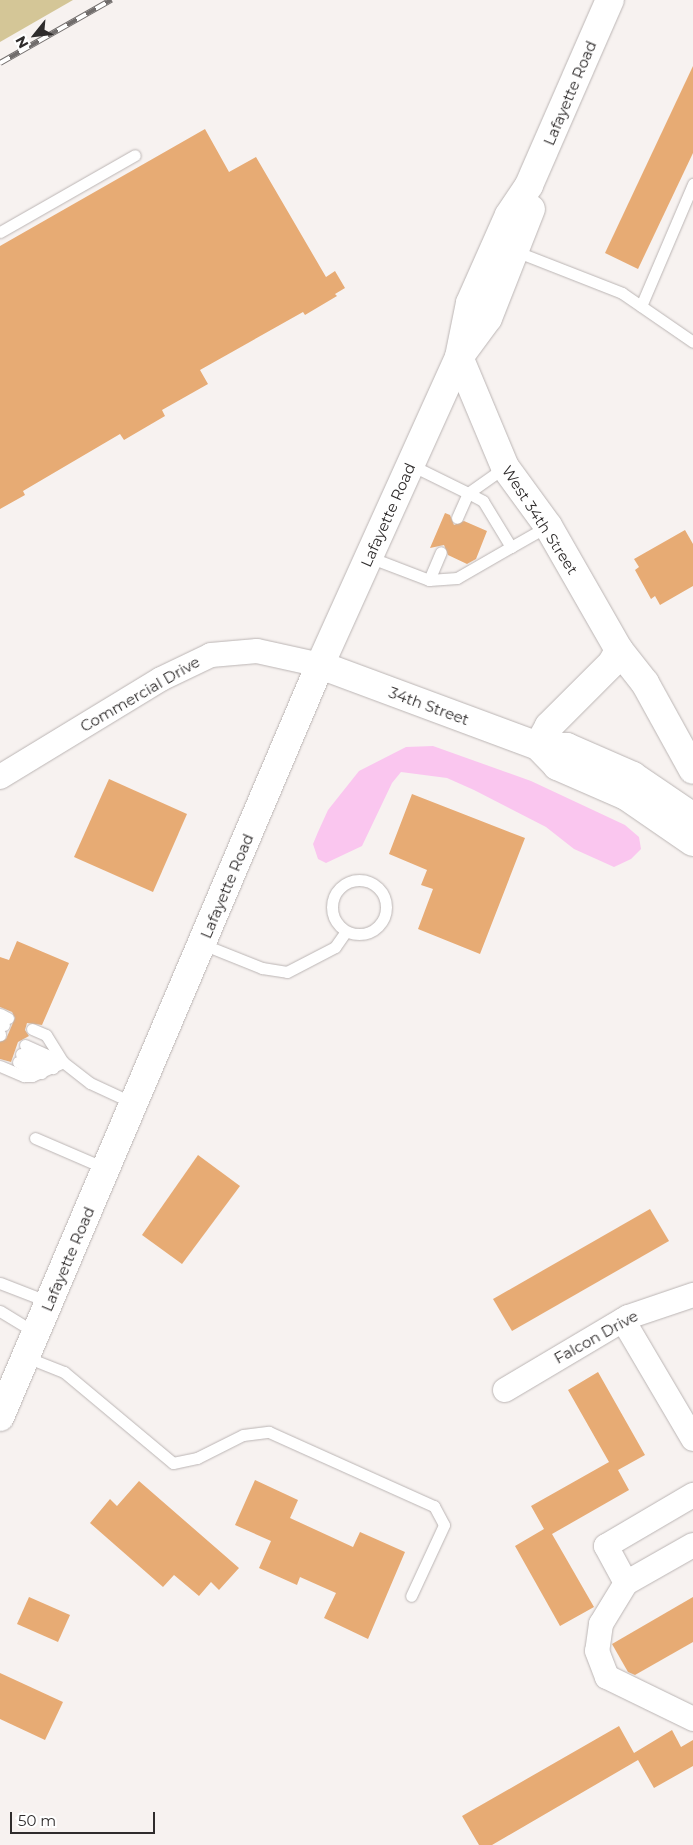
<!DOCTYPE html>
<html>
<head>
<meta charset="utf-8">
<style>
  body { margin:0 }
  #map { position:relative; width:693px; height:1845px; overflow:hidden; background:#f7f2f0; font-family:Montserrat,sans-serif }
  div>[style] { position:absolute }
  .green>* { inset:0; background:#d4c697 }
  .water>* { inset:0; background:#fac6ef }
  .building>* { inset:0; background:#e7ab74 }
  .roads { filter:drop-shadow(0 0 1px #bbb5b4) drop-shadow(0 0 1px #bbb5b4) }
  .service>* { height:11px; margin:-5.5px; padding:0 5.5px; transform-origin:5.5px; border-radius:5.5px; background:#fff }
  .service>.ring { margin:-5.5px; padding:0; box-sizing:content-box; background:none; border:11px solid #fff; border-radius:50% }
  .minor>* { height:24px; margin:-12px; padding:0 12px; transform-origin:12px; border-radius:12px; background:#fff }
  .tertiary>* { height:28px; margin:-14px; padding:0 14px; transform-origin:14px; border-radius:14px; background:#fff }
  .primary>* { height:28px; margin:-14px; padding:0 14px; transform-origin:14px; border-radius:14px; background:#fff }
  .rail>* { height:5.5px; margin-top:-2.75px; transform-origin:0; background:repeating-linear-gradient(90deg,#fff 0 11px,#716d6c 0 22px); box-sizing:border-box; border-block:1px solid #716d6c }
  span { translate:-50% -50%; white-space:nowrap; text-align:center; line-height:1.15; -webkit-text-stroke:4.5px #fff; paint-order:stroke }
  .street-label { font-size:15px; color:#2f2c2c }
  .north { position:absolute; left:10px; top:10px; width:50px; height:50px; -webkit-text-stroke:4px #fff; paint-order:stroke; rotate:241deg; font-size:14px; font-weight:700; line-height:20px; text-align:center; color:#2f2c2c }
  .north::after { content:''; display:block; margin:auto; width:18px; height:22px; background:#2f2c2c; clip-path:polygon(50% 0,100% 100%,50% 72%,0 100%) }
  .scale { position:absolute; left:10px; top:1812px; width:145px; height:22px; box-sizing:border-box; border:2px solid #2f2c2c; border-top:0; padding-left:6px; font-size:15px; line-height:18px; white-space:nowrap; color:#2f2c2c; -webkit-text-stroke:4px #fff; paint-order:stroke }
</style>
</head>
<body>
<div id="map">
  <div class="green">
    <div style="clip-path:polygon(0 0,73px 0,0 42px)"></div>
  </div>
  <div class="water">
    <div style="clip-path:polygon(433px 746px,531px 781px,625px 825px,639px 837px,641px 849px,631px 859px,614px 867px,574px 849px,546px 827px,474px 790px,447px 778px,401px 772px,392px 783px,362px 846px,326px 863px,318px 859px,313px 844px,318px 832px,328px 810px,359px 771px,406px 747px)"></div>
  </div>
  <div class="building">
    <div style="clip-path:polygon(693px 66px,693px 153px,638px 269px,605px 253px)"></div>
    <div style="clip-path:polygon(205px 129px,229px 172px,256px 157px,326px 277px,335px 271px,345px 288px,335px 294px,337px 296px,305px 315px,303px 312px,200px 370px,208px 384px,162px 410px,165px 416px,124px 440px,120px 434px,23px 491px,25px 495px,0 509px,0 246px)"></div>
    <div style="clip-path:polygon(445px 513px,450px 515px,454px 525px,464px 521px,487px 531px,476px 559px,467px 564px,448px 555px,444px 545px,430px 548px)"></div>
    <div style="clip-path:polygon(685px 530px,693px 544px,693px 586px,660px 605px,655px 596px,651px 599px,635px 570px,639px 567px,634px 559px)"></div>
    <div style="clip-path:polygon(109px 779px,187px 814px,153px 892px,74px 857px)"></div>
    <div style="clip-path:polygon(412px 794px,525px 838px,480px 954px,418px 929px,433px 889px,421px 885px,427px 870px,389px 854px)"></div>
    <div style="clip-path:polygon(17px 941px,69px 963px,42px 1025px,27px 1023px,25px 1030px,29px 1036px,18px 1042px,11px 1062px,0 1059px,0 1042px,6px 1039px,15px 1018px,12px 1012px,0 1007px,0 957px,9px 960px)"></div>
    <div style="clip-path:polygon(198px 1155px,240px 1186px,182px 1264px,142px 1235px)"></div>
    <div style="clip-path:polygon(650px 1209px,669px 1241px,512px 1331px,493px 1299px)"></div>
    <div style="clip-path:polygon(598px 1372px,645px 1455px,618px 1470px,629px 1490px,552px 1534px,594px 1607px,560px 1626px,515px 1546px,544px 1529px,531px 1506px,609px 1462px,568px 1390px)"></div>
    <div style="clip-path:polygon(255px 1480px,298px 1500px,290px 1518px,353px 1547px,360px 1532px,405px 1552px,368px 1639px,324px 1618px,336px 1593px,300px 1577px,297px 1585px,259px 1568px,271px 1541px,235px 1525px)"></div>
    <div style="clip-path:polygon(139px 1481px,239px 1568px,219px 1590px,211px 1582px,199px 1596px,174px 1575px,163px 1587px,90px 1523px,110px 1499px,117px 1506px)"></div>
    <div style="clip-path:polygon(29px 1597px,70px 1615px,58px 1642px,17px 1624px)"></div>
    <div style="clip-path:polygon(693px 1597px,693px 1642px,635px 1675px,628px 1672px,612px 1644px)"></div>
    <div style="clip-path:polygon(0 1673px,63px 1702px,45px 1740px,0 1719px)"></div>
    <div style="clip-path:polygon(619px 1726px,634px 1753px,672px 1730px,681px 1747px,693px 1740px,693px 1766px,654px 1788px,638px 1760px,492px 1845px,479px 1845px,462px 1816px)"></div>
  </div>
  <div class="roads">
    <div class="service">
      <div style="left:0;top:232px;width:155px;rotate:-29.7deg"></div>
      <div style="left:515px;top:251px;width:115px;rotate:21.4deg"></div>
      <div style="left:622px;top:293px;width:86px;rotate:34.6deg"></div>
      <div style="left:641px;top:306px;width:133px;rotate:-66.9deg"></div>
      <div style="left:411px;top:465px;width:64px;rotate:26.2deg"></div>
      <div style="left:468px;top:493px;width:27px;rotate:114deg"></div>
      <div style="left:505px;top:467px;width:45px;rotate:144.9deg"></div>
      <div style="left:468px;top:493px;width:17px;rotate:28deg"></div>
      <div style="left:483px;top:501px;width:54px;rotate:58.7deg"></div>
      <div style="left:511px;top:547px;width:43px;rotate:-29.6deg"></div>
      <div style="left:369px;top:557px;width:64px;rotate:21deg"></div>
      <div style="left:429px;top:580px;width:28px;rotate:-4deg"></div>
      <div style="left:457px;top:578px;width:62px;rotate:-29.9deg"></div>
      <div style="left:429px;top:580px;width:30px;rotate:-67deg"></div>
      <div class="ring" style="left:332px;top:880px;width:43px;height:43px"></div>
      <div style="left:202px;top:944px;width:65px;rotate:21.8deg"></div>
      <div style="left:262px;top:968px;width:25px;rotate:9deg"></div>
      <div style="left:287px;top:972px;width:54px;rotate:-27.5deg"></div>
      <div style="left:335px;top:947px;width:19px;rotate:-55deg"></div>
      <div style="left:0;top:1014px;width:9px;rotate:27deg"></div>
      <div style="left:0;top:1024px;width:4px;rotate:14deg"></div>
      <div style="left:32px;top:1029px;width:15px;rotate:23deg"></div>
      <div style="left:46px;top:1035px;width:32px;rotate:58deg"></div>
      <div style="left:0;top:1034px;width:1px;rotate:90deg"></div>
      <div style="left:25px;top:1045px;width:42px;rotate:24.1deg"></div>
      <div style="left:63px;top:1062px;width:34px;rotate:38deg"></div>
      <div style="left:90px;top:1083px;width:47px;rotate:24.9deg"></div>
      <div style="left:21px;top:1054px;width:35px;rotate:24deg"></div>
      <div style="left:18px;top:1062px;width:26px;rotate:25deg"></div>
      <div style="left:0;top:1066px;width:26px;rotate:23deg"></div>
      <div style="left:24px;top:1076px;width:8px"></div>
      <div style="left:32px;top:1076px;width:34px;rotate:-24deg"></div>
      <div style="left:35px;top:1138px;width:78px;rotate:23.3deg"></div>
      <div style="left:0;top:1283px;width:53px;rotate:21.2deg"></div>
      <div style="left:0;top:1311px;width:42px;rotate:31.4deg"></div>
      <div style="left:26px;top:1357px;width:41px;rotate:21.5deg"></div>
      <div style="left:64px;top:1372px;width:142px;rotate:39.9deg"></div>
      <div style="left:173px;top:1463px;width:25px;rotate:-12deg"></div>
      <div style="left:197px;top:1458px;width:51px;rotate:-26.6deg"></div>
      <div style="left:243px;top:1435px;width:26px;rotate:-7deg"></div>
      <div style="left:269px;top:1432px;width:181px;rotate:24.2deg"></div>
      <div style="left:434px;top:1506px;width:21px;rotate:62deg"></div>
      <div style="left:444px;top:1525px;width:78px;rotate:114.9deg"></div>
    </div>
    <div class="minor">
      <div style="left:0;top:777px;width:188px;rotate:-31.3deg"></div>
      <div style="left:161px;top:679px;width:55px;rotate:-25.6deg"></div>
      <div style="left:211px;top:655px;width:46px;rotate:-5deg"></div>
      <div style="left:257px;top:651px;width:65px;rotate:12.5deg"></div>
      <div style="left:623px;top:1320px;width:138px;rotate:59.5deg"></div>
      <div style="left:505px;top:1390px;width:143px;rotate:-30.7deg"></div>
      <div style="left:628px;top:1317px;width:69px;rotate:-18.7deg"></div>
      <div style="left:693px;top:1545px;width:77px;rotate:150.4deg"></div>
      <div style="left:626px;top:1583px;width:48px;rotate:121.4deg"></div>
      <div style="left:601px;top:1624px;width:27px;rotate:98deg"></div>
      <div style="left:597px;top:1651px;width:28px;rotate:69deg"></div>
      <div style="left:607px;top:1677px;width:96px;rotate:26deg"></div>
      <div style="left:626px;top:1583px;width:42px;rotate:-118.4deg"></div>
      <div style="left:606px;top:1546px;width:101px;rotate:-30.4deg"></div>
    </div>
    <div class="tertiary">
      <div style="left:459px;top:357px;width:119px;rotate:67.3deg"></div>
      <div style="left:505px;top:467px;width:73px;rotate:53.9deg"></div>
      <div style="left:548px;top:526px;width:143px;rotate:60.2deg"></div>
      <div style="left:619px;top:650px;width:42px;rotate:51.8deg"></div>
      <div style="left:645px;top:683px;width:99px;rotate:61.1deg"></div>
      <div style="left:320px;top:665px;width:233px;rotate:20.4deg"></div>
      <div style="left:538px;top:746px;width:29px;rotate:2deg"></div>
      <div style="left:567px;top:747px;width:72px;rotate:23.7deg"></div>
      <div style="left:633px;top:776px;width:73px;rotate:34.3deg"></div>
      <div style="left:538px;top:746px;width:28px;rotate:46deg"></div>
      <div style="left:557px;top:766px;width:75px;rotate:23.5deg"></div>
      <div style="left:626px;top:796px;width:81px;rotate:34.5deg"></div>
      <div style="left:538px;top:746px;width:23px;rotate:-61deg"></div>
      <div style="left:549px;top:726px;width:89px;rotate:-45deg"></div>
      <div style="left:612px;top:663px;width:15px;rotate:-62deg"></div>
    </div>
    <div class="primary">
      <div style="left:463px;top:352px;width:42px;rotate:-53.7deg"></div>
      <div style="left:488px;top:318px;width:117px;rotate:-68.5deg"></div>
      <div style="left:0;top:1417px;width:817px;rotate:-66.95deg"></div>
      <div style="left:320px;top:665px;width:338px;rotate:-65.7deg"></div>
      <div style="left:459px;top:357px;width:55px;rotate:-78.5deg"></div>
      <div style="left:470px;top:303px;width:96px;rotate:-66.1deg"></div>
      <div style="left:509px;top:215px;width:36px;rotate:-56deg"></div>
      <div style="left:529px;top:185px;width:202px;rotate:-66.4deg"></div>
    </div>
  </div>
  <div class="rail">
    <div style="left:0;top:63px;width:128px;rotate:-29.6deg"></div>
  </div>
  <div class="street-label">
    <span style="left:570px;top:93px;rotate:-67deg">Lafayette Road</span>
    <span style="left:388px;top:515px;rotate:-66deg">Lafayette Road</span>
    <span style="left:540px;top:520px;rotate:57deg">West 34th Street</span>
    <span style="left:140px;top:694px;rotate:-30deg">Commercial Drive</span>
    <span style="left:429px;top:706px;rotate:20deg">34th Street</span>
    <span style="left:227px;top:886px;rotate:-67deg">Lafayette Road</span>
    <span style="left:68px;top:1259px;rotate:-67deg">Lafayette Road</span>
    <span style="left:596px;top:1337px;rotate:-29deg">Falcon Drive</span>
  </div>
  <div class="north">N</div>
  <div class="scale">50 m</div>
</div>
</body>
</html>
